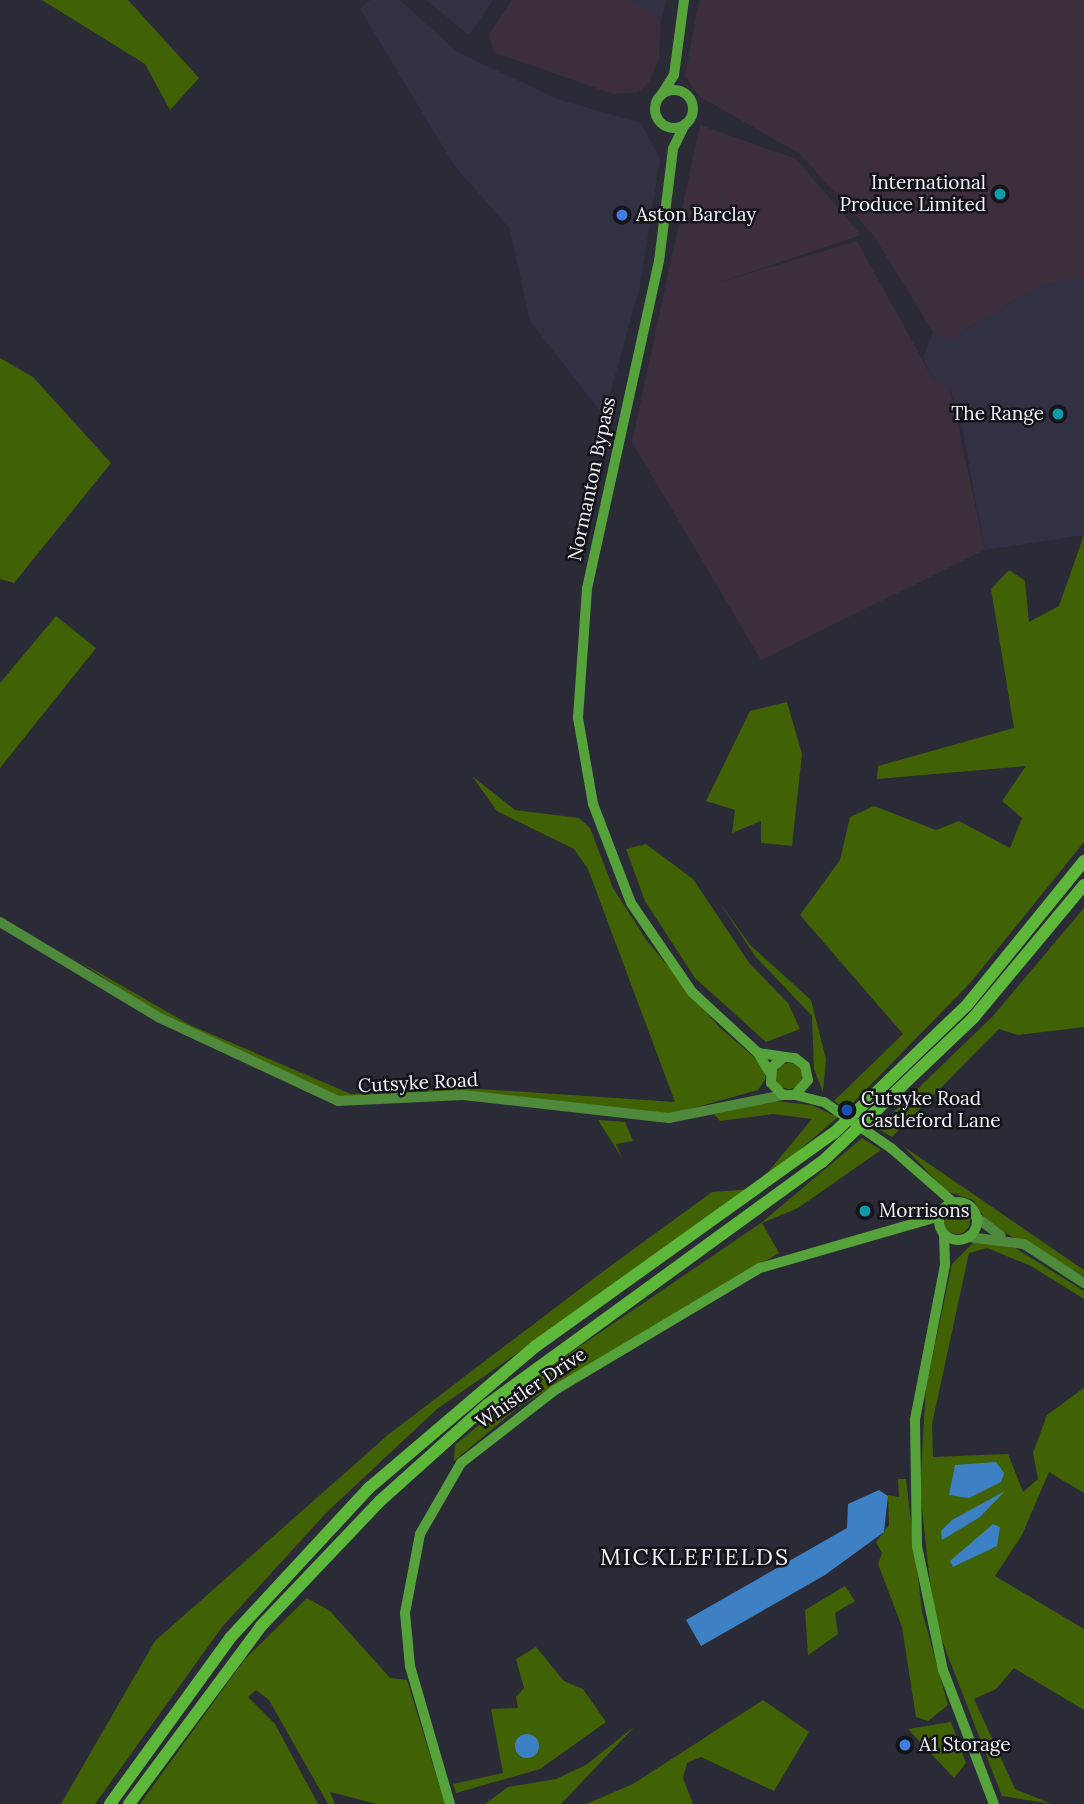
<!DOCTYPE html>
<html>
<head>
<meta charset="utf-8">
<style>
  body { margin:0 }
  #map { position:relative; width:1084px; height:1804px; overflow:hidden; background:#2b2b37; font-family:Lora,serif }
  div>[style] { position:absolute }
  .built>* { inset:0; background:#323144 }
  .industrial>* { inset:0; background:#3c2e3c }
  .green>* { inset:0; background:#416105 }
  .round { border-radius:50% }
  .water>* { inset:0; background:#3d80c4 }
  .secondary>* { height:10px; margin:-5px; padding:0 5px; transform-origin:5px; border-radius:5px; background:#4f893b }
  .primary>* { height:10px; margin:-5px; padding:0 5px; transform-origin:5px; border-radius:5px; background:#56a23b }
  .primary>.ring { margin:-5px; padding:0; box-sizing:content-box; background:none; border:10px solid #56a23b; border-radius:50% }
  .motorway>* { height:12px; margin:-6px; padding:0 6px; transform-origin:6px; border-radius:6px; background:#5db839 }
  .dots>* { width:19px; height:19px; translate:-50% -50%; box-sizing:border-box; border:4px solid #141419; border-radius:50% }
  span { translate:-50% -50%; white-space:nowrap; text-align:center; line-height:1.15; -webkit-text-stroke:5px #141419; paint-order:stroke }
  .poi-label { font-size:19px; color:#f2f2fa }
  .right { translate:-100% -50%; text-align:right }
  .left { translate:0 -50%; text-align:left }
  .street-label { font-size:19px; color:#f2f2fa }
  .quarter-label { font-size:23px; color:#f2f2fa; letter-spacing:2px }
</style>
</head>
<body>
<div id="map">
  <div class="built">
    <div style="clip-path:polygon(370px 0,400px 0,457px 52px,560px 100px,641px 123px,660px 159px,640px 285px,604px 416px,530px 321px,510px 229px,454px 165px,360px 9px)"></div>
    <div style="clip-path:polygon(426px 0,493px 0,469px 35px)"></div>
    <div style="clip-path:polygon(630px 0,667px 0,661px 21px)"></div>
    <div style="clip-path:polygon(1084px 276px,1084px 535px,985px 550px,961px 421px,950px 389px,933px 379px,923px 358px,933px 332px,950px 339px,1037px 287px)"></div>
  </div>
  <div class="industrial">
    <div style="clip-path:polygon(512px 0,630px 0,661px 21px,659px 59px,649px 82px,638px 92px,613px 94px,493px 52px,489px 34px)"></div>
    <div style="clip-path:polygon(699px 0,1084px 0,1084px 276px,1037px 287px,950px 339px,933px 332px,874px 236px,800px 154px,699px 96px,685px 76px)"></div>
    <div style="clip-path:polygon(700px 125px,796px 159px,861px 235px,711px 285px,857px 241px,933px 379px,950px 389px,985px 550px,761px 660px,632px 442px)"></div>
  </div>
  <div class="green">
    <div style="clip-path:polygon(42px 0,128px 0,199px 78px,170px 110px,145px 64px)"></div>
    <div style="clip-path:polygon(0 358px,33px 377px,111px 463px,14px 583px,0 579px)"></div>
    <div style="clip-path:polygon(1084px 535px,1084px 842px,971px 982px,846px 1110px,834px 1101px,903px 1034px,800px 915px,840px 860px,850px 817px,874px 806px,936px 830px,959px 821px,1010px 848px,1022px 818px,1002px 801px,1026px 766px,877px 779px,878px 766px,1014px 728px,991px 589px,1009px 570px,1025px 581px,1029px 622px,1059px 606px)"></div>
    <div style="clip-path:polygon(56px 616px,96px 648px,0 768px,0 683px)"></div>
    <div style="clip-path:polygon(787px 702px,802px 754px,792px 846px,761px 843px,761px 821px,732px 833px,735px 810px,706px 801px,750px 711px)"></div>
    <div style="clip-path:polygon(472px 776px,515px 810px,579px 818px,590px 828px,613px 888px,647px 941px,719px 1027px,761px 1063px,766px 1078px,758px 1090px,668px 1115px,456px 1093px,348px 1101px,159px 1015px,79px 961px,190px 1025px,351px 1094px,466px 1088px,675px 1102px,588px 869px,574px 849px,497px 811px)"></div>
    <div style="clip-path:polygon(646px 844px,693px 879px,750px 964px,788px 1003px,800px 1029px,766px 1042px,695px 978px,645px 901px,626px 849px)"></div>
    <div style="clip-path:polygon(720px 903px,750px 945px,811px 1000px,826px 1059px,823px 1092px,814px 1069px,812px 1016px,755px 956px)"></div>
    <div style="clip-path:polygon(1084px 908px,1084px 1027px,1018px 1035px,999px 1029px,892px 1137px,877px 1128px,992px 1017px)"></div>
    <div class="round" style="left:776px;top:1063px;width:26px;height:26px"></div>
    <div style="clip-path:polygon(774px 1101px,811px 1105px,838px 1117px,754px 1189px,437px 1409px,327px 1512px,222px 1627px,95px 1804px,61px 1804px,155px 1641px,389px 1434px,601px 1273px,712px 1192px,754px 1189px,812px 1119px,773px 1114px,720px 1121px,714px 1114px)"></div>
    <div style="clip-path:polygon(598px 1120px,625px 1122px,633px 1141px,616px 1144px,622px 1158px)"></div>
    <div style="clip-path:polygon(862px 1138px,881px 1150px,798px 1208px,762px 1223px,779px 1253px,520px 1406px,454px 1461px,455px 1445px,542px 1372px,761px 1223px)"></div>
    <div style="clip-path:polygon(903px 1146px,1084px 1270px,1084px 1276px,989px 1224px,973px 1200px,946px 1191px)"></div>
    <div class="round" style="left:944px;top:1208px;width:26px;height:26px"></div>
    <div style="clip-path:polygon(975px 1241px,1015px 1248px,1084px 1291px,1084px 1299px,1031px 1266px,987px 1248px,969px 1253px,932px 1424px,933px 1457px,1008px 1454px,1023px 1492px,1038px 1479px,1033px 1453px,1047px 1415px,1084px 1388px,1084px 1493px,1049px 1472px,1022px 1535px,995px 1576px,1084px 1629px,1084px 1710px,1014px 1668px,996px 1689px,974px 1699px,1015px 1789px,1052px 1804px,1002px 1796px,938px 1630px,930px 1583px,920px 1489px,926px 1387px,952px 1264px)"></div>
    <div style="clip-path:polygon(898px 1479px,906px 1479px,922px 1611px,948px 1705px,928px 1721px,916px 1717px,902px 1627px,878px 1564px,882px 1553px,876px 1542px,889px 1525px,888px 1495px,899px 1497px)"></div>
    <div style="clip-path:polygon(845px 1586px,855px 1601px,835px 1613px,838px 1634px,808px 1655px,805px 1610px)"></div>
    <div style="clip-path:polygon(307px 1598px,330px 1611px,390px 1678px,407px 1680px,445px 1804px,377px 1804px,330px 1792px,335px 1804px,328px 1804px,269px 1700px,256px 1690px,248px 1697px,275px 1724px,318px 1804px,140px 1804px,244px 1660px)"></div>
    <div style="clip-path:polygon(536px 1647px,564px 1681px,583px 1689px,606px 1722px,540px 1769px,456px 1793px,453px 1784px,503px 1773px,491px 1709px,518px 1708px,516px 1697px,524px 1688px,516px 1659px)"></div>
    <div style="clip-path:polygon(763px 1700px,809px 1732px,774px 1791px,701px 1757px,687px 1763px,683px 1778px,693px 1804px,586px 1804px,633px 1784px)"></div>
    <div style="clip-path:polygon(951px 1722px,966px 1763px,954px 1778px,908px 1729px)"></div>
    <div style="clip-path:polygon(634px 1727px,561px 1804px,485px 1804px,508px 1787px,556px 1779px,586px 1765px)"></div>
  </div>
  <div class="water">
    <div style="clip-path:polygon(996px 1462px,1004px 1473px,1001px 1482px,969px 1498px,949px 1495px,955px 1465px)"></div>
    <div style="clip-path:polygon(879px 1490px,888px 1496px,884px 1532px,825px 1575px,701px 1646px,686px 1620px,847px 1528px,848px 1504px)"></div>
    <div style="clip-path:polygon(1005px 1491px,980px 1517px,942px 1540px,941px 1531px,952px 1520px)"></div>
    <div style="clip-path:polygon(993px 1524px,1000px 1527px,997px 1546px,953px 1567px,950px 1561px)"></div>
    <div class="round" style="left:515px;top:1734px;width:24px;height:24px"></div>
  </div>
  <div class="secondary">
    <div style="left:0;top:922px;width:187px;rotate:31deg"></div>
    <div style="left:160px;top:1018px;width:196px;rotate:25deg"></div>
    <div style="left:338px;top:1101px;width:125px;rotate:-2.7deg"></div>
    <div style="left:463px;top:1095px;width:207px;rotate:6.4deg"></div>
    <div style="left:669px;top:1118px;width:116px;rotate:-11.4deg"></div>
    <div style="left:976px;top:1217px;width:31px;rotate:37deg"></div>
    <div style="left:968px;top:1237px;width:56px;rotate:7.1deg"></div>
    <div style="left:1024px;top:1244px;width:72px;rotate:33deg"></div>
  </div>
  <div class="primary">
    <div class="ring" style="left:655px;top:90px;width:28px;height:28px"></div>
    <div style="left:662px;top:94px;width:22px;rotate:-58deg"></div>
    <div style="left:674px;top:75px;width:76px;rotate:-82.4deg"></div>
    <div style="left:685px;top:124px;width:28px;rotate:116deg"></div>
    <div style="left:673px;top:149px;width:113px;rotate:97.1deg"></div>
    <div style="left:659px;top:261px;width:336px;rotate:102.4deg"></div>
    <div style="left:587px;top:589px;width:129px;rotate:94deg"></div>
    <div style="left:578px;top:718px;width:87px;rotate:80.1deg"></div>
    <div style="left:593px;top:804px;width:106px;rotate:69deg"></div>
    <div style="left:631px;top:903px;width:108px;rotate:55.6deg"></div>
    <div style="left:692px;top:992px;width:90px;rotate:42.7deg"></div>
    <div style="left:758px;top:1053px;width:23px;rotate:59deg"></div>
    <div style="left:758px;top:1053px;width:37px;rotate:8deg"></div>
    <div style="left:795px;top:1058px;width:13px;rotate:39deg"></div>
    <div style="left:805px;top:1066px;width:14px;rotate:78deg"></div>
    <div style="left:808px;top:1080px;width:20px;rotate:131deg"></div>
    <div style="left:795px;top:1095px;width:12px;rotate:180deg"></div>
    <div style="left:783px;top:1095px;width:17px;rotate:-135deg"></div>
    <div style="left:771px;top:1083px;width:16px;rotate:-86deg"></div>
    <div style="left:772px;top:1067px;width:14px;rotate:-39deg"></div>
    <div style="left:795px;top:1095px;width:30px;rotate:14deg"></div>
    <div style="left:824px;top:1102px;width:81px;rotate:34.5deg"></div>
    <div style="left:891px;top:1148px;width:82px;rotate:41.1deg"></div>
    <div class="ring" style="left:939px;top:1202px;width:28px;height:28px"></div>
    <div style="left:944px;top:1235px;width:30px;rotate:88deg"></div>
    <div style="left:945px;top:1265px;width:158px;rotate:101deg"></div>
    <div style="left:915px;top:1420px;width:126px;rotate:89.1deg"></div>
    <div style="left:917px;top:1546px;width:127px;rotate:78.2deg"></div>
    <div style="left:943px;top:1670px;width:143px;rotate:69.2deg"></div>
    <div style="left:450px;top:1804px;width:144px;rotate:-106.2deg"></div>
    <div style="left:410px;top:1666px;width:53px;rotate:-95.4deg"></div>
    <div style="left:405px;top:1613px;width:80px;rotate:-79.2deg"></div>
    <div style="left:420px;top:1534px;width:82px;rotate:-60deg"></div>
    <div style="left:461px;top:1463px;width:119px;rotate:-37.8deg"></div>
    <div style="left:555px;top:1390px;width:239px;rotate:-30.8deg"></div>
    <div style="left:760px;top:1268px;width:187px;rotate:-16.1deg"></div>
  </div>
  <div class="motorway">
    <div style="left:110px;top:1804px;width:205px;rotate:-54.1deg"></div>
    <div style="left:230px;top:1638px;width:205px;rotate:-47.2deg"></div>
    <div style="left:369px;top:1488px;width:219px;rotate:-40.4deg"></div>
    <div style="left:536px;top:1346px;width:366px;rotate:-35.6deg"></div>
    <div style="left:834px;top:1133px;width:185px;rotate:-43.9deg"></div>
    <div style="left:967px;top:1005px;width:186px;rotate:-50.9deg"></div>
    <div style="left:129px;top:1804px;width:222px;rotate:-53.4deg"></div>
    <div style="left:261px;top:1626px;width:173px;rotate:-46.4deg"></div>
    <div style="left:380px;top:1501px;width:144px;rotate:-41.9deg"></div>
    <div style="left:487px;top:1405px;width:414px;rotate:-36deg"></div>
    <div style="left:822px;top:1162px;width:210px;rotate:-43.6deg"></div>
    <div style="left:974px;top:1017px;width:172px;rotate:-50.2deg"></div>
  </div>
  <div class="dots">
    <div style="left:1000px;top:194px;background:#0f9aa8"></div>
    <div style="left:622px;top:215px;background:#3f7fe0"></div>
    <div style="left:1058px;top:414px;background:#0f9aa8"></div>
    <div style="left:847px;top:1110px;background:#1a4fb4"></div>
    <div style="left:865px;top:1211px;background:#0f9aa8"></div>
    <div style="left:905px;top:1745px;background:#3f7fe0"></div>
  </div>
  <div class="poi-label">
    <span class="right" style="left:986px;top:194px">International<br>Produce Limited</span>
    <span class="left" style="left:636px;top:215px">Aston Barclay</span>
    <span class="right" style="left:1044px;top:414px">The Range</span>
    <span class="left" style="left:861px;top:1110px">Cutsyke Road<br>Castleford Lane</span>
    <span class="left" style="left:879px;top:1211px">Morrisons</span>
    <span class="left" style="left:919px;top:1745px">A1 Storage</span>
  </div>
  <div class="street-label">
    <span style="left:592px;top:479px;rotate:-78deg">Normanton Bypass</span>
    <span style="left:418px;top:1083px;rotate:-3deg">Cutsyke Road</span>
    <span style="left:531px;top:1388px;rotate:-34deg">Whistler Drive</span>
  </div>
  <div class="quarter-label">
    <span style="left:695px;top:1557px">MICKLEFIELDS</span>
  </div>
</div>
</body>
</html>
